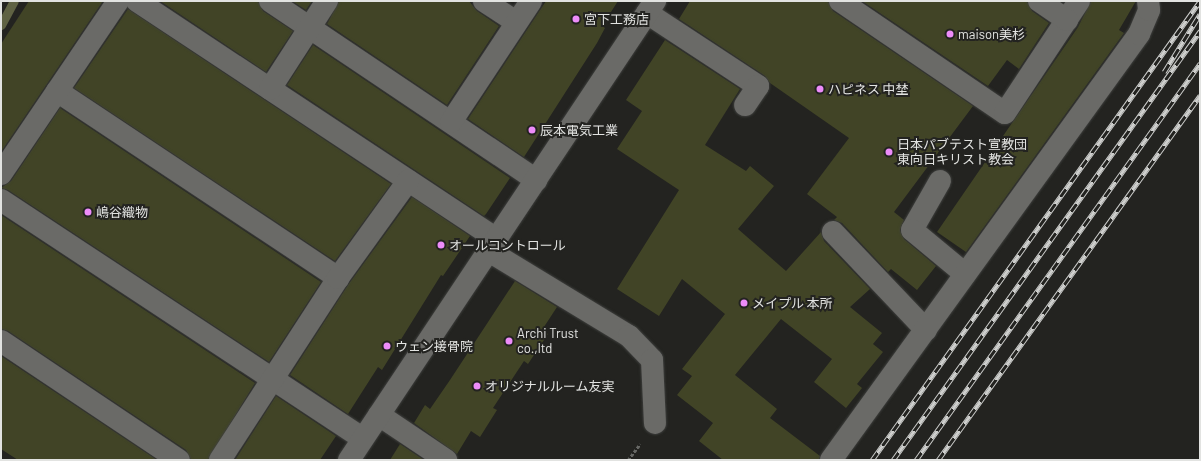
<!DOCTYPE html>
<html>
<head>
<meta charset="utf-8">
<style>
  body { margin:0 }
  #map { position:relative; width:1201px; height:461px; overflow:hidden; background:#232320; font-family:Barlow,"Noto Sans JP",sans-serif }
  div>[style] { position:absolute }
  .stream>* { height:9px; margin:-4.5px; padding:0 4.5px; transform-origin:4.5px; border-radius:4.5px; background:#5f6243 }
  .building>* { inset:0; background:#414426 }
  .path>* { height:2.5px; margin-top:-1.25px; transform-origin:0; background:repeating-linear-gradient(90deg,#676865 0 3px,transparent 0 5px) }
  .roads { filter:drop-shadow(0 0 1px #3f403e) drop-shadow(0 0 1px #3f403e) }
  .minor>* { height:22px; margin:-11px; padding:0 11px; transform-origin:11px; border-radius:11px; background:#6a6a67 }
  .rail>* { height:4.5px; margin-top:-2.25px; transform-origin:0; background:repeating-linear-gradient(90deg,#232320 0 9px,#cecfcd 0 18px); box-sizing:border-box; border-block:1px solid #cecfcd }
  .dots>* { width:11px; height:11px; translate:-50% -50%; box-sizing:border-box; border:2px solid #232320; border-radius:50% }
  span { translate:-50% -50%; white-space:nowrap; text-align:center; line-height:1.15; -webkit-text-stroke:4px #232320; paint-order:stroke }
  .poi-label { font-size:13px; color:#e2e3e1 }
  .left { translate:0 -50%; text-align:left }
  .frame { position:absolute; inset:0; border:2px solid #e2e3e1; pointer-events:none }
</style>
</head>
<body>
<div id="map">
  <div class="stream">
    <div style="left:1px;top:25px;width:27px;rotate:-62deg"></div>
  </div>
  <div class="building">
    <div style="clip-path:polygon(29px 1px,103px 1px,1px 152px,1px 44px)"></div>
    <div style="clip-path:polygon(160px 1px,258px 1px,263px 11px,293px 31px,266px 72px)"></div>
    <div style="clip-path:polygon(292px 1px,312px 1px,306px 10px)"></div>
    <div style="clip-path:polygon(339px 1px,469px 1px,477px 11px,499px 26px,447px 105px,327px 24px)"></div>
    <div style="clip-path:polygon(546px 1px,618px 1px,602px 26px,605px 28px,597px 43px,524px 157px,468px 119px)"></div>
    <div style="clip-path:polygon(690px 1px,828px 1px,833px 11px,973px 106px,894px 212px,904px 220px,900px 230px,904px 239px,936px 266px,917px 290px,891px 269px,888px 272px,842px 223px,834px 220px,837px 217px,807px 194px,849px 138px,770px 83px,765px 76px,679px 19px)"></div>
    <div style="clip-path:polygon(862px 1px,1027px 1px,1032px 11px,1049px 23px,1019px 69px,1007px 60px,988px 86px)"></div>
    <div style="clip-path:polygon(1091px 1px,1136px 1px,1119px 30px,1124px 33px,966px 252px,937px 232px,1078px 27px)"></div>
    <div style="clip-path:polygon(128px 9px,391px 184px,335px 261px,74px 88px)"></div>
    <div style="clip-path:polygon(665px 40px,740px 89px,705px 145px,746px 171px,750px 166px,774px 186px,738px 229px,786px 271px,821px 232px,824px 241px,870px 289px,850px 307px,882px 333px,873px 344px,883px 352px,857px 384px,862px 388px,846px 408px,814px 382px,832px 359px,781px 319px,735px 375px,777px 409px,770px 418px,820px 456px,819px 460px,723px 460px,699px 441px,713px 423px,677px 395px,692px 376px,682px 369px,725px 314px,682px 279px,659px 316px,617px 289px,679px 190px,617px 149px,642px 111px,626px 100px)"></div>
    <div style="clip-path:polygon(313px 45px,510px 178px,486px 214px,484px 216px,287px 85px)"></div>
    <div style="clip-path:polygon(60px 108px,321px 282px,269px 362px,8px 190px,1px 188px,11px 181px)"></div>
    <div style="clip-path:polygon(412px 197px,470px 236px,443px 276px,441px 275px,382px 370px,378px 367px,348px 414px,290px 375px,348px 285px)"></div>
    <div style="clip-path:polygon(1px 215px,255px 383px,208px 460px,191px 460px,186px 450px,8px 331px,1px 329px)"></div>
    <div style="clip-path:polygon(515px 281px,557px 307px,542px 330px,548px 334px,528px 364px,524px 361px,493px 408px,497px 410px,480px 437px,471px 431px,457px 454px,414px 423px,425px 405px,430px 409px,450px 380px)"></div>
    <div style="clip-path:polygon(1px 356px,157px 460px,18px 460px,1px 449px)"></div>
    <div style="clip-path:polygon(276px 396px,336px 436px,320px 460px,235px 460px)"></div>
    <div style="clip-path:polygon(400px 444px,424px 460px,390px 460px)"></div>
  </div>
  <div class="path">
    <div style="left:628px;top:460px;width:20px;rotate:-53deg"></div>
  </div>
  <div class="roads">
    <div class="minor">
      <div style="left:137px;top:1px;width:432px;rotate:33.5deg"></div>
      <div style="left:270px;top:1px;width:321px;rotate:33.9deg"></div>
      <div style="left:484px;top:1px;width:38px;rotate:33deg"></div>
      <div style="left:840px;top:1px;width:199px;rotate:34.2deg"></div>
      <div style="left:1005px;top:113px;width:134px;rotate:-56.5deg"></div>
      <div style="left:1039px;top:1px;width:34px;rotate:34deg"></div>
      <div style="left:647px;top:13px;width:133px;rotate:33.3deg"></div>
      <div style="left:758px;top:86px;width:23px;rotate:124deg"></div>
      <div style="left:270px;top:89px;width:105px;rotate:-57.1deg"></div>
      <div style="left:57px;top:91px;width:338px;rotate:33.6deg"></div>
      <div style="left:451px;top:122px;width:145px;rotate:-56.5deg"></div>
      <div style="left:1px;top:174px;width:209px;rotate:-55.9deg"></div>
      <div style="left:940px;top:181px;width:56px;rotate:119.7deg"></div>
      <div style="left:912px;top:230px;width:69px;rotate:39.7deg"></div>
      <div style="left:1px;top:200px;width:432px;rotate:33.4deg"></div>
      <div style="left:833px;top:232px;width:135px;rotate:46.5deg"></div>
      <div style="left:489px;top:251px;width:164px;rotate:31.3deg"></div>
      <div style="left:629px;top:336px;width:33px;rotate:46deg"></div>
      <div style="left:652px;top:360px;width:63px;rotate:87.3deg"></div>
      <div style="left:1px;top:341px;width:214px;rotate:33.8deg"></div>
      <div style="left:379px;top:415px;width:81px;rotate:33.9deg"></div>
      <div style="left:220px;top:460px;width:217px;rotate:-57deg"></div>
      <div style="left:338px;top:278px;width:120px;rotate:-54.2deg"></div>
      <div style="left:349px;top:460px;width:552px;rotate:-56.31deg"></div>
      <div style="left:831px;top:460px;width:526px;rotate:-54.13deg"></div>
      <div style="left:1139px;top:34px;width:26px;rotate:-67deg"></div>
      <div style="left:1149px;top:10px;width:9px;rotate:-96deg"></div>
    </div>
  </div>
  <div class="rail">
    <div style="left:1164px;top:72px;width:68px;rotate:-58.2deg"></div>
    <div style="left:872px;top:460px;width:564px;rotate:-54.45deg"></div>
    <div style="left:893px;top:460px;width:528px;rotate:-54.41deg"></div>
    <div style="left:916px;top:460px;width:488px;rotate:-54.4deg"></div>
    <div style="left:938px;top:460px;width:449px;rotate:-54.3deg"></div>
  </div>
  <div class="dots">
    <div style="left:576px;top:19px;background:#ed8cf9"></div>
    <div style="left:950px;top:34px;background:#ed8cf9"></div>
    <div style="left:820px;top:89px;background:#ed8cf9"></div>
    <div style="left:532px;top:130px;background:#ed8cf9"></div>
    <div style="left:889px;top:152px;background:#ed8cf9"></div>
    <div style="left:88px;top:212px;background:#ed8cf9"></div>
    <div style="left:441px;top:245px;background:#ed8cf9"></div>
    <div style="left:744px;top:303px;background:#ed8cf9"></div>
    <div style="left:509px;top:341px;background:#ed8cf9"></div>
    <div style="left:387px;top:346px;background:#ed8cf9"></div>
    <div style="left:477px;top:386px;background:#ed8cf9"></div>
  </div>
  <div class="poi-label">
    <span class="left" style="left:584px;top:19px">宮下工務店</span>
    <span class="left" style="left:958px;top:34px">maison美杉</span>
    <span class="left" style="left:828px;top:89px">ハピネス 中埜</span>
    <span class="left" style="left:540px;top:130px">辰本電気工業</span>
    <span class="left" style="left:897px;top:152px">日本パブテスト宣教団<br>東向日キリスト教会</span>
    <span class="left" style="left:96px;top:212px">嶋谷織物</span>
    <span class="left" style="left:449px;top:245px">オールコントロール</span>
    <span class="left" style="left:752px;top:303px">メイプル 本所</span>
    <span class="left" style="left:517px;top:341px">Archi Trust<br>co.,ltd</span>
    <span class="left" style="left:395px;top:346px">ウェン接骨院</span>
    <span class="left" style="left:485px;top:386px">オリジナルルーム友実</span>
  </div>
  <div class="frame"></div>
</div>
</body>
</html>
